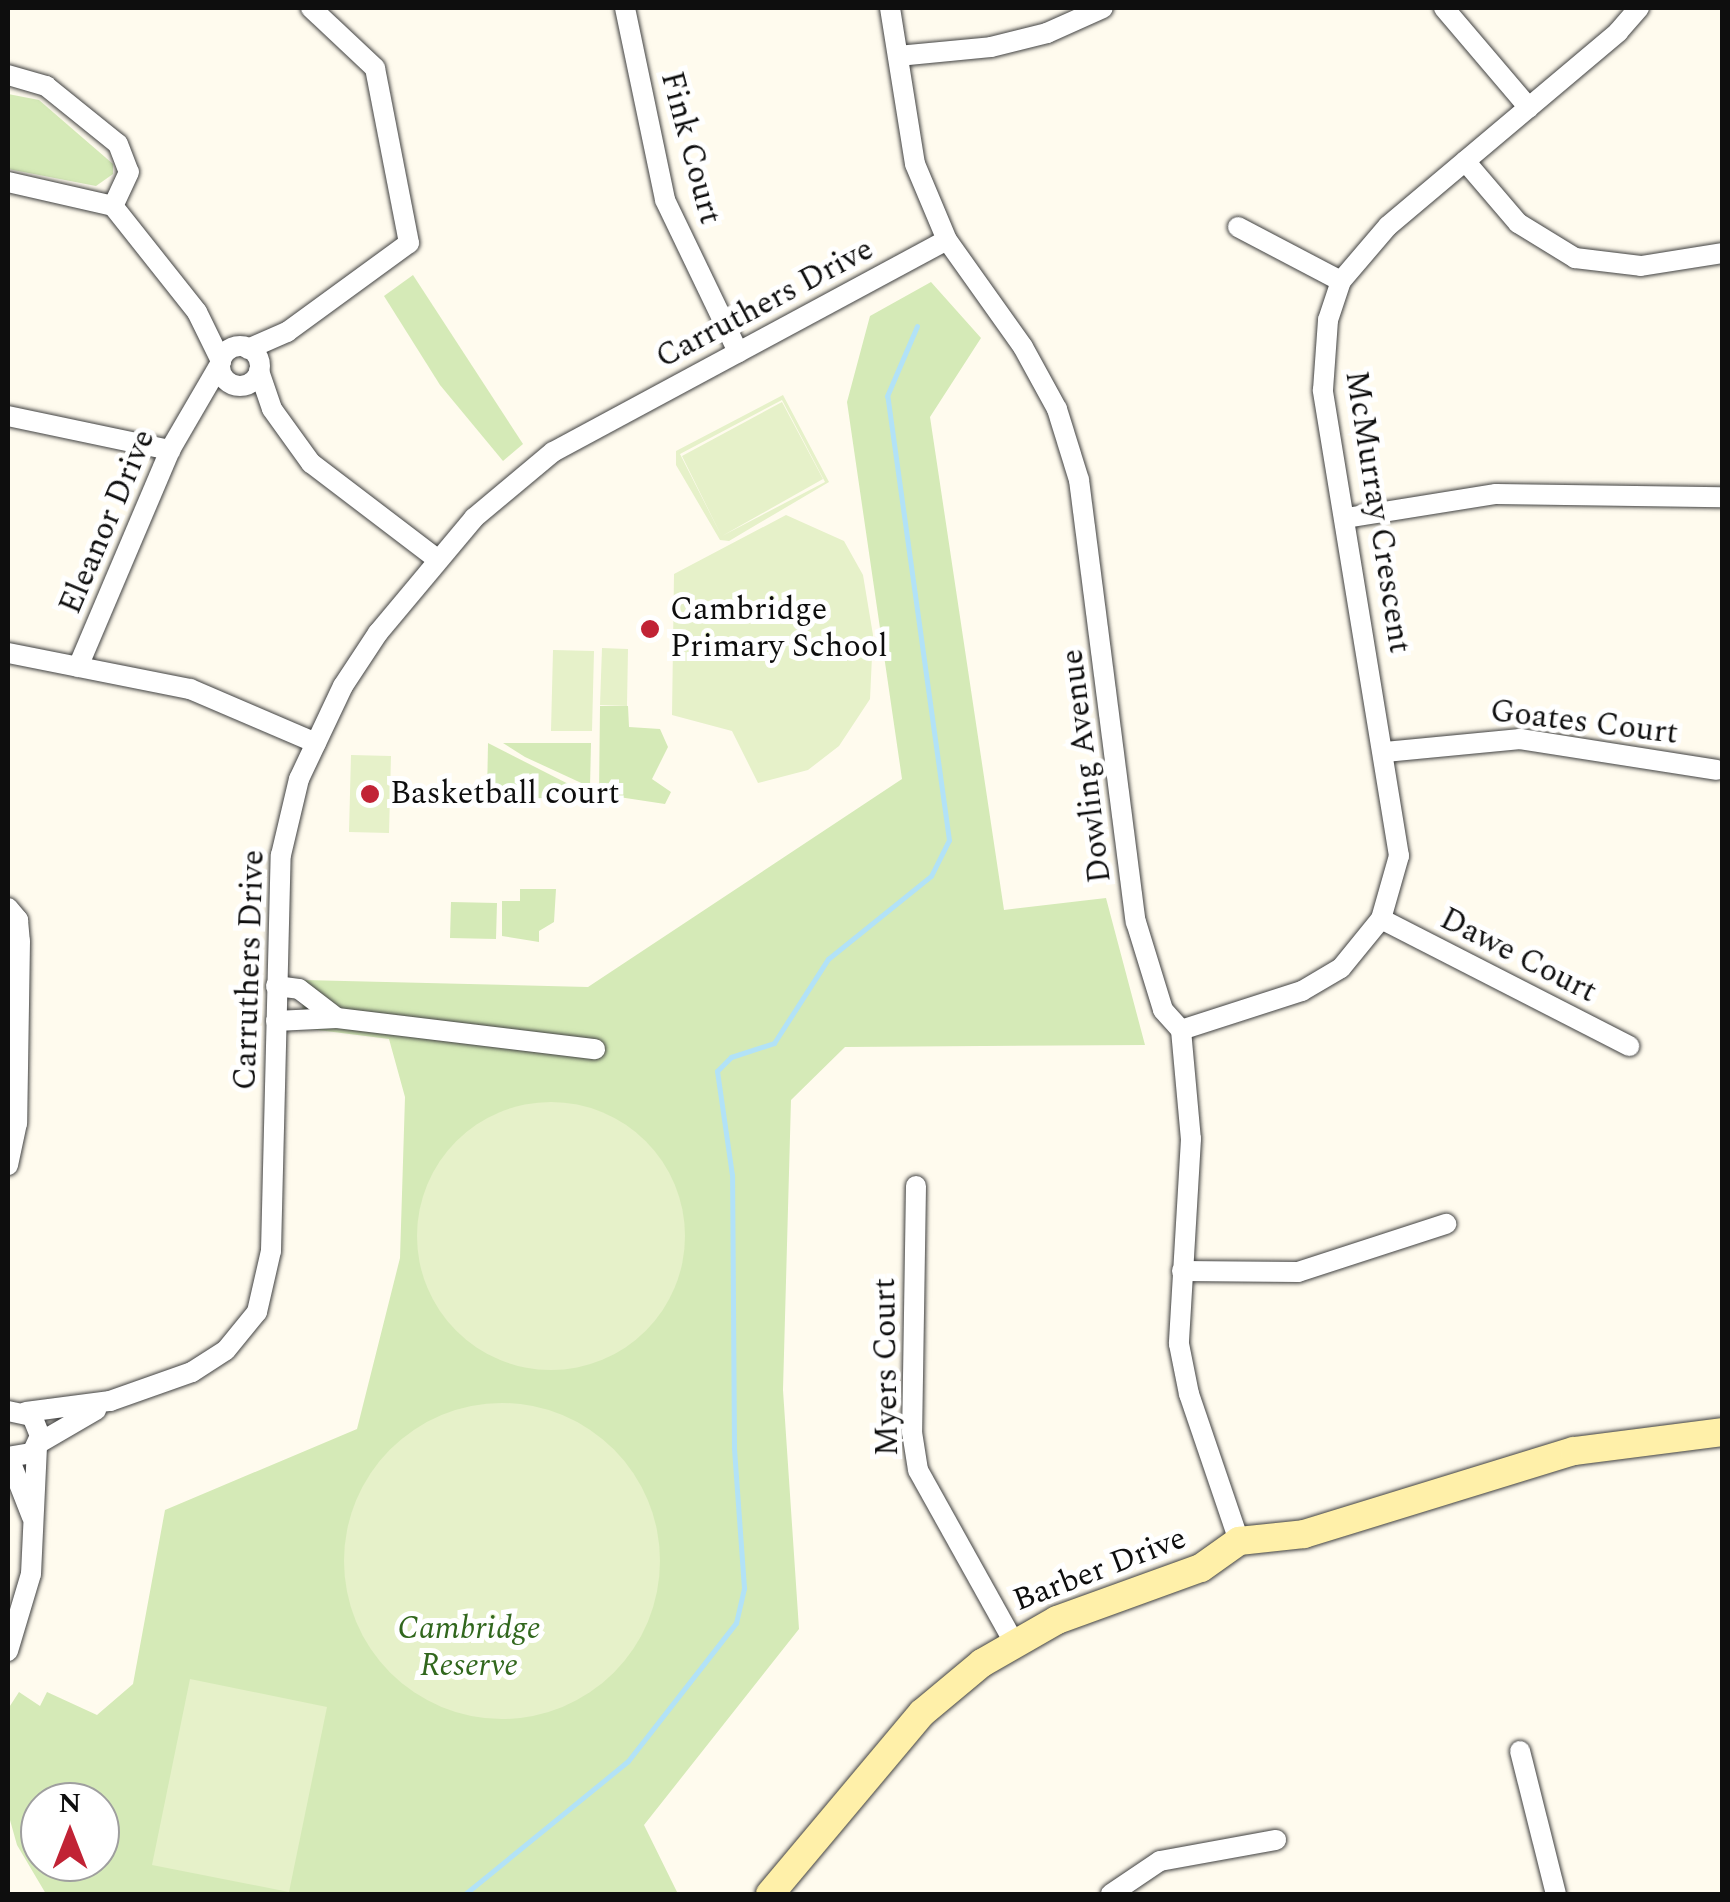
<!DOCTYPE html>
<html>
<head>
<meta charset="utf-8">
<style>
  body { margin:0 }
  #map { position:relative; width:1730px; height:1902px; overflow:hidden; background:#fffbee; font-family:Spectral,serif }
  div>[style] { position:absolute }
  .green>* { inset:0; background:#d5eab7 }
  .pitch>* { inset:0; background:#e6f1c9 }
  .round { border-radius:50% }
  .stream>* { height:5px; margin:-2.5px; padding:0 2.5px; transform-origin:2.5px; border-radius:2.5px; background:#b2e2f7 }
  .roads { filter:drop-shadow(0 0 2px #414141) drop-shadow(0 0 2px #414141) }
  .street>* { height:20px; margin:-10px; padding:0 10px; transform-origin:10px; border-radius:10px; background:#fff }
  .street>.ring { margin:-10px; padding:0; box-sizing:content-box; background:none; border:20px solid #fff; border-radius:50% }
  .secondary>* { height:28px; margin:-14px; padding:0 14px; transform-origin:14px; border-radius:14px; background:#fff0a9 }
  .dots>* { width:28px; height:28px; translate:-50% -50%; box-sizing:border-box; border:5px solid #fff; border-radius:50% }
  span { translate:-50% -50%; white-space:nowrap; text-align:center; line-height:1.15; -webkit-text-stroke:10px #fff; paint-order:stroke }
  .street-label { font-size:32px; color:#0e0e0e }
  .poi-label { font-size:32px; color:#0e0e0e }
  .left { translate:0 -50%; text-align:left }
  .park-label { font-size:32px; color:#31671d; font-style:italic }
  .frame { position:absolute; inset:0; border:10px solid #0e0e0e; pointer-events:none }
  .north { position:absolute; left:20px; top:1782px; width:100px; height:100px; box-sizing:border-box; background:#fff; border:2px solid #9f9f9f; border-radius:50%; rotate:0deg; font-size:28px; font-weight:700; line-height:40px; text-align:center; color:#0e0e0e }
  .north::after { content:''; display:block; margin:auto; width:35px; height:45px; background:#c12335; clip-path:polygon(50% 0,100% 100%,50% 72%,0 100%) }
</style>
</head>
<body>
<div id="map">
  <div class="green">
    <div style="clip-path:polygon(8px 94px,39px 100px,113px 164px,113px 174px,96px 186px,8px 169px)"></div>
    <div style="clip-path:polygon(413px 275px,523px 444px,503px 461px,440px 385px,384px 296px)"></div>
    <div style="clip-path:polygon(evenodd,931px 282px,981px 338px,930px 417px,1004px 910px,1106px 898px,1145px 1045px,845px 1047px,791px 1100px,783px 1390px,799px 1629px,644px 1825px,678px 1894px,46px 1894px,17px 1845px,8px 1813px,8px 1709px,19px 1692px,40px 1706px,47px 1692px,97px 1715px,133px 1684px,165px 1510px,357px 1429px,400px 1258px,405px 1097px,389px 1039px,302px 1028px,303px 980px,588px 987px,902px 779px,847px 402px,870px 316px,931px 282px,40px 1802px,100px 1802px,100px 1862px,40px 1862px,40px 1802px)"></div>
    <div style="clip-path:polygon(600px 706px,628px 706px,629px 727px,660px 729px,668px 747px,652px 779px,671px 792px,665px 804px,599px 794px)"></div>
    <div style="clip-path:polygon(488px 743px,590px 795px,590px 799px,487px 797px)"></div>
    <div style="clip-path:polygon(503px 743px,591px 743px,590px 787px,525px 757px)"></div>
    <div style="clip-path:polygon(520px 889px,556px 889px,554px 922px,539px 931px,539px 942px,502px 936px,502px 901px,520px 901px)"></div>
    <div style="clip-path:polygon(451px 902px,497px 903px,496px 939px,450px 938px)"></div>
  </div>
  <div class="pitch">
    <div style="clip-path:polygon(evenodd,783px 395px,829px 482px,729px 541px,720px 540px,676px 465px,676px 451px,783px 395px,782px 400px,825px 482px,722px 536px,823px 479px,782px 402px,682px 456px,721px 535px,680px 454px,782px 400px)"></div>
    <div style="clip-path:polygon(786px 515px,844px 541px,863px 575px,873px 635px,870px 699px,839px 746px,808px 770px,758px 783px,732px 731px,672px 715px,674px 574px)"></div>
    <div style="clip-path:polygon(602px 648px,628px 649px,627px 706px,600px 705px)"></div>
    <div style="clip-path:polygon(553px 650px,594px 651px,592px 731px,551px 731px)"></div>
    <div style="clip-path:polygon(351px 755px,391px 756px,389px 833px,349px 832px)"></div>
    <div class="round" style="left:417px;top:1102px;width:268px;height:268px"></div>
    <div class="round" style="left:344px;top:1403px;width:316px;height:316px"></div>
    <div style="clip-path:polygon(190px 1679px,327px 1707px,289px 1892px,152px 1865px)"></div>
  </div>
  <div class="stream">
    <div style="left:465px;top:1894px;width:210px;rotate:-39.2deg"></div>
    <div style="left:628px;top:1761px;width:175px;rotate:-52deg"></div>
    <div style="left:736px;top:1623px;width:36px;rotate:-77deg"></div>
    <div style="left:744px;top:1588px;width:141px;rotate:-94.1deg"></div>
    <div style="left:734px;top:1447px;width:272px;rotate:-90.4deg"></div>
    <div style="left:732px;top:1175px;width:105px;rotate:-98.2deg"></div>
    <div style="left:717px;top:1071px;width:20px;rotate:-45deg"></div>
    <div style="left:731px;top:1057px;width:45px;rotate:-18deg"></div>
    <div style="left:774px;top:1043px;width:100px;rotate:-57.3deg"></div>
    <div style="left:828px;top:959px;width:132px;rotate:-38.9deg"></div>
    <div style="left:931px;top:876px;width:40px;rotate:-63.4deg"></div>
    <div style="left:949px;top:840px;width:448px;rotate:-97.9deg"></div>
    <div style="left:887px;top:396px;width:76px;rotate:-66.8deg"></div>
  </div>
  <div class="roads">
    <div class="street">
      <div style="left:625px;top:8px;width:196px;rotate:78.2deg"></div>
      <div style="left:665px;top:200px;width:169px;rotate:64.3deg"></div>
      <div style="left:890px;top:8px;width:158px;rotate:80.9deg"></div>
      <div style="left:915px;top:164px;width:82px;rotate:67.2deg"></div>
      <div style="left:947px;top:240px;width:131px;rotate:54.6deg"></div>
      <div style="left:1023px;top:347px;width:71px;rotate:61.3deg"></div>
      <div style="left:1057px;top:409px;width:74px;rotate:72.8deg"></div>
      <div style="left:1079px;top:480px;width:446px;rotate:82.7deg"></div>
      <div style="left:1136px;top:922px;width:92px;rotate:72.9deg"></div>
      <div style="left:1163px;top:1010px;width:27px;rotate:48deg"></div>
      <div style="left:1181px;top:1030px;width:109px;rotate:84.8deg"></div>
      <div style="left:1191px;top:1139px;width:205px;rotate:93.4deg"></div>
      <div style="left:1179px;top:1344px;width:51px;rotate:78.7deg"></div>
      <div style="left:1189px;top:1394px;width:155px;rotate:71.2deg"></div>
      <div style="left:1444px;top:8px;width:131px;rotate:49.6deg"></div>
      <div style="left:898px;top:56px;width:93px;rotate:-5.5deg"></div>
      <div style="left:991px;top:47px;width:58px;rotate:-14deg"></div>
      <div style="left:1047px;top:33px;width:61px;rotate:-24.1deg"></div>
      <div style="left:8px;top:75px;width:40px;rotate:16deg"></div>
      <div style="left:46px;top:86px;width:92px;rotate:38.9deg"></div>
      <div style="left:118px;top:144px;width:30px;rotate:69deg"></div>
      <div style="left:129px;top:172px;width:38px;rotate:115deg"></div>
      <div style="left:1465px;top:161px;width:82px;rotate:49.5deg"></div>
      <div style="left:1518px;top:223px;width:67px;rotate:31.6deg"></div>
      <div style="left:1575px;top:258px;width:66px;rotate:6.9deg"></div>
      <div style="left:1641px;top:266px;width:82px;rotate:-9.1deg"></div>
      <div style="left:8px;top:182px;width:108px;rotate:12.9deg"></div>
      <div style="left:113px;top:206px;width:135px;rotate:51.6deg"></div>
      <div style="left:197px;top:312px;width:55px;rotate:63.9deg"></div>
      <div style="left:1238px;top:227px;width:116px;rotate:27.7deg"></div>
      <div class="ring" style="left:220px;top:346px;width:20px;height:20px"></div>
      <div style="left:248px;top:349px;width:43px;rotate:-23.6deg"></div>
      <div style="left:287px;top:332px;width:151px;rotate:-36.1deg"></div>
      <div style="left:409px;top:243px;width:178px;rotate:-101deg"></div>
      <div style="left:375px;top:68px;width:88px;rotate:-136.8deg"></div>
      <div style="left:259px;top:371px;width:40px;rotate:71.1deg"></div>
      <div style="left:272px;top:409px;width:67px;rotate:54.2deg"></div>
      <div style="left:311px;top:463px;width:158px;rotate:37.3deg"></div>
      <div style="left:8px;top:416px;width:166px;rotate:11.9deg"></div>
      <div style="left:1346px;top:518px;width:152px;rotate:-9.1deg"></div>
      <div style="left:1496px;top:494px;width:226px;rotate:0.8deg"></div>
      <div style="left:8px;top:653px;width:186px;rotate:11.2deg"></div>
      <div style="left:190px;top:689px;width:137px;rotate:23.2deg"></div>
      <div style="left:78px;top:667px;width:236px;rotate:-67deg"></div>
      <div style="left:170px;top:450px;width:99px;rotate:-59.8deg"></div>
      <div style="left:1385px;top:752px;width:136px;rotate:-5.5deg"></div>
      <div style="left:1520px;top:739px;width:199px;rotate:8.9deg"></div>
      <div style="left:8px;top:908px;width:16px;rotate:50deg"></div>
      <div style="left:18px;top:920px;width:21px;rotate:85deg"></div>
      <div style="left:20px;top:941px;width:182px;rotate:90.9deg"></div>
      <div style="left:17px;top:1123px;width:43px;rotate:102.1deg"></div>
      <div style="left:1381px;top:919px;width:279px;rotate:27.1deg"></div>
      <div style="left:276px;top:986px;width:23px;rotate:7deg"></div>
      <div style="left:299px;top:989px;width:48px;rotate:37.3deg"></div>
      <div style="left:276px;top:1021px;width:61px;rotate:-2.8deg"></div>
      <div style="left:337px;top:1018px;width:260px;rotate:6.9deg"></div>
      <div style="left:1181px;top:1030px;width:127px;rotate:-17.9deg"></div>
      <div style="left:1302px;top:991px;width:45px;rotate:-30.5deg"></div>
      <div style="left:1341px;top:968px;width:63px;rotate:-50.8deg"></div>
      <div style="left:1381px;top:919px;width:66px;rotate:-74.1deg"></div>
      <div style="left:1399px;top:856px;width:472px;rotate:-99.3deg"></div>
      <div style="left:1323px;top:390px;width:70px;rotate:-85.9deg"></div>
      <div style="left:1328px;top:320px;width:41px;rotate:-71.6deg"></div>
      <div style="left:1341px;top:281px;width:72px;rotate:-49.5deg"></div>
      <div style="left:1388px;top:226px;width:301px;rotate:-40.1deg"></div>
      <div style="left:1618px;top:32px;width:32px;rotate:-49deg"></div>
      <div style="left:916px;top:1186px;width:246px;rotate:90.9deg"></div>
      <div style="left:912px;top:1432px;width:38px;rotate:81deg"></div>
      <div style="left:918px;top:1470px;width:196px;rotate:60.9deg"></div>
      <div style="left:1182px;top:1271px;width:116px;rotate:0.5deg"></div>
      <div style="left:1298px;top:1272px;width:156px;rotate:-18deg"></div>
      <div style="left:8px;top:1411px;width:25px;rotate:12deg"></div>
      <div style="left:32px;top:1416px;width:22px;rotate:68deg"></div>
      <div style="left:40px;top:1436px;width:19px;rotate:115deg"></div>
      <div style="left:32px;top:1453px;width:24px;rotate:171deg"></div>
      <div style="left:26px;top:1412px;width:85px;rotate:-7.5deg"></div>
      <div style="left:110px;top:1401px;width:87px;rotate:-19.5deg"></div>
      <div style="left:192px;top:1372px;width:40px;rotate:-32.9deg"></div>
      <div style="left:226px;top:1350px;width:49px;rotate:-50.8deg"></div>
      <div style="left:257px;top:1312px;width:63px;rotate:-77.1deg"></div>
      <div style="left:271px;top:1251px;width:396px;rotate:-88.6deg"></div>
      <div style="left:281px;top:855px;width:78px;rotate:-76.7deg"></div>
      <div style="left:299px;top:779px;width:103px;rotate:-64.7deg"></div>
      <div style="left:343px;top:686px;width:64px;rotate:-56.6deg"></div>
      <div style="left:378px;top:633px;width:150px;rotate:-50.1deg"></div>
      <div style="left:474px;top:518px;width:103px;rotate:-39.9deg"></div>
      <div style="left:553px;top:452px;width:447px;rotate:-28.3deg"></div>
      <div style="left:39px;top:1443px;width:66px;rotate:-30.1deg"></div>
      <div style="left:9px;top:1458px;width:63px;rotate:68.7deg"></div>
      <div style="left:8px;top:1651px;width:80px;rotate:-73.4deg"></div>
      <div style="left:31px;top:1574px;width:127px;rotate:-87.3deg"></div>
      <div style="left:1520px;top:1751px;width:147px;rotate:75.9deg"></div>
      <div style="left:1111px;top:1894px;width:59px;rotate:-34deg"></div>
      <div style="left:1160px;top:1861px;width:118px;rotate:-10.3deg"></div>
    </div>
    <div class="secondary">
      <div style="left:770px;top:1894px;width:236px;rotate:-50deg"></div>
      <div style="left:922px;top:1713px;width:78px;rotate:-39.8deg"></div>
      <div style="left:982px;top:1663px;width:86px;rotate:-29.8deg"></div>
      <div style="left:1057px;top:1620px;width:153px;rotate:-19.9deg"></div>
      <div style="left:1201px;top:1568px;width:47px;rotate:-35.4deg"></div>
      <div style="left:1239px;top:1541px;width:65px;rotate:-6.1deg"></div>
      <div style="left:1304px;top:1534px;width:282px;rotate:-17.1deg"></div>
      <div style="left:1574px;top:1451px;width:149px;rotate:-7.3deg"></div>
    </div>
  </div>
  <div class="dots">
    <div style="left:650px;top:629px;background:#c12335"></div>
    <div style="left:370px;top:794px;background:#c12335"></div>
  </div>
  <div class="street-label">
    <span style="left:690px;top:148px;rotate:75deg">Fink Court</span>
    <span style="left:765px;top:304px;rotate:-28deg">Carruthers Drive</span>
    <span style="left:1377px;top:512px;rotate:81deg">McMurray Crescent</span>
    <span style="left:108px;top:522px;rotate:-67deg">Eleanor Drive</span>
    <span style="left:1584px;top:723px;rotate:7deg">Goates Court</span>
    <span style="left:1087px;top:766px;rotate:-97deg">Dowling Avenue</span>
    <span style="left:1518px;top:956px;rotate:27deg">Dawe Court</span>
    <span style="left:250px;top:970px;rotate:-88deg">Carruthers Drive</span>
    <span style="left:887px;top:1367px;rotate:-91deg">Myers Court</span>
    <span style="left:1100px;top:1570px;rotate:-21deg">Barber Drive</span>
  </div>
  <div class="poi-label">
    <span class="left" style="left:670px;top:629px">Cambridge<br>Primary School</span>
    <span class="left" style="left:390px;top:794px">Basketball court</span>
  </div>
  <div class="park-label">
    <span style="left:469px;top:1648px">Cambridge<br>Reserve</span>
  </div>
  <div class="frame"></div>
  <div class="north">N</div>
</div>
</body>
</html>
